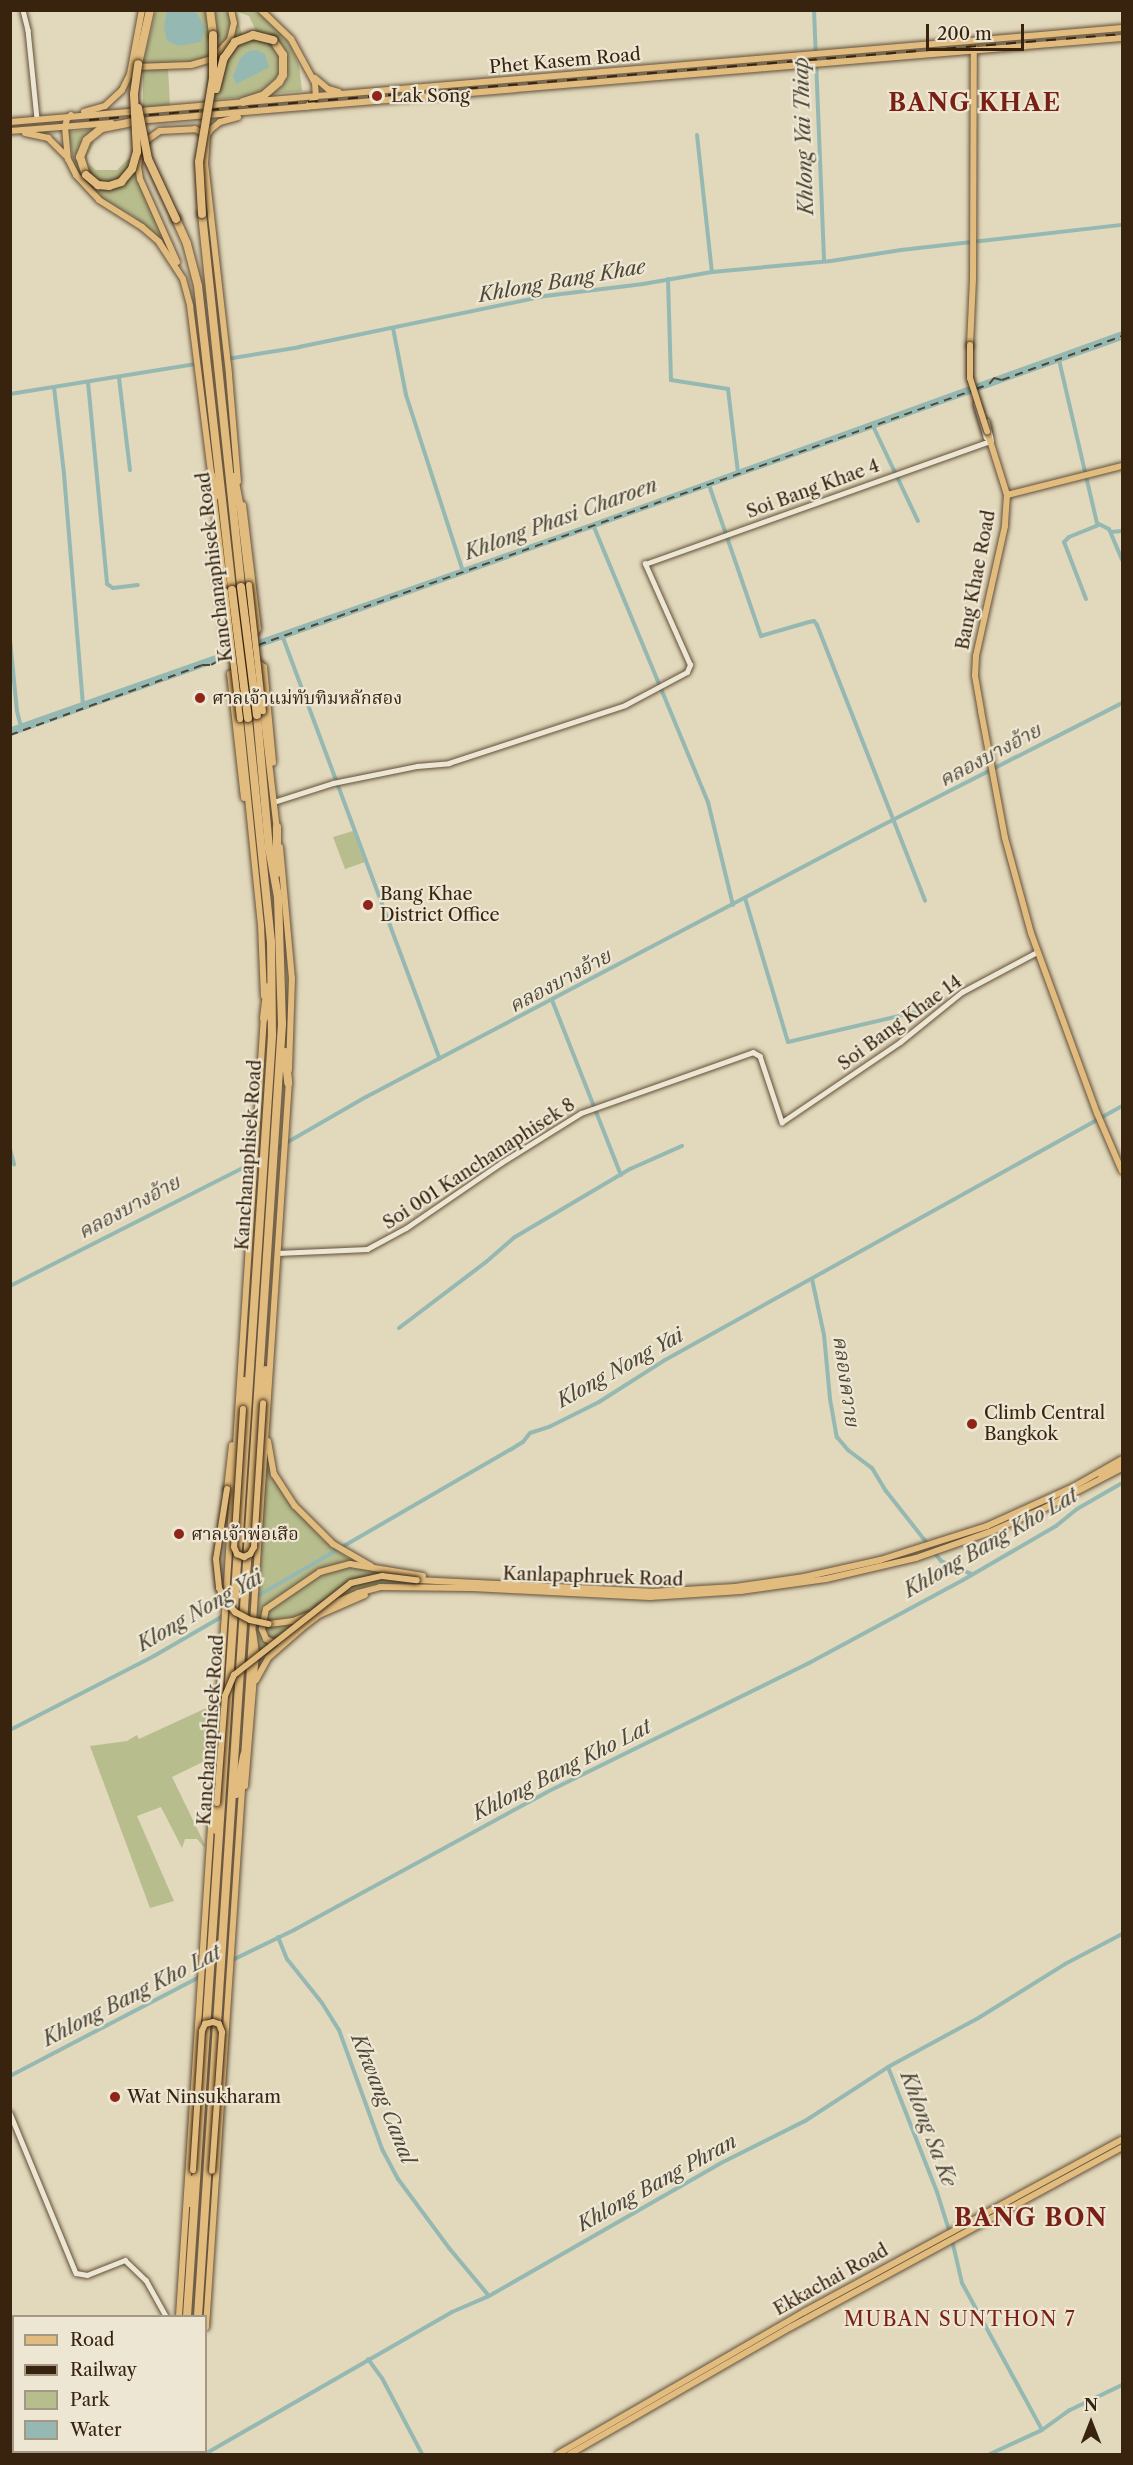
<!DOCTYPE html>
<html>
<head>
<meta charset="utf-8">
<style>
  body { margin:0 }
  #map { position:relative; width:1133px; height:2465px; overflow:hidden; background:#e2d8bb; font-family:"Libre Caslon Text","Noto Serif Thai",serif }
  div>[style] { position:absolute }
  .green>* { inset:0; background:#b8bd8d }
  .water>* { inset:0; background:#95b9b2 }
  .canal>* { height:4px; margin:-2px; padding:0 2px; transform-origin:2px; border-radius:2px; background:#95b9b2 }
  .ferry>* { height:1.5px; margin-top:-0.75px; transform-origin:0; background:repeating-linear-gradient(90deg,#4f4838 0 8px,transparent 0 14px) }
  .roads { filter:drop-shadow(0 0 2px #62503a) drop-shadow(0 0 2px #62503a) }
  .minor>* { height:4.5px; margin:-2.25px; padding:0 2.25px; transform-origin:2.25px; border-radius:2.25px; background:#ece6d3 }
  .major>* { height:6px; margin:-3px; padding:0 3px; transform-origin:3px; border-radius:3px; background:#e1bc7e }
  .highway>* { height:8px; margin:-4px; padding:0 4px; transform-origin:4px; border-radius:4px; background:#e1bc7e }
  .rail>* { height:1.5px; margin-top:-0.75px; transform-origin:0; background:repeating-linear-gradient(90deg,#38230f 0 10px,transparent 0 20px) }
  .bridges { filter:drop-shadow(0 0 2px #38230f) drop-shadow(0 0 2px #38230f) }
  .major-bridge>* { height:6px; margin:-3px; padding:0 3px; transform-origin:3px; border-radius:3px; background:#e1bc7e }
  .highway-bridge>* { height:8px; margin:-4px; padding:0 4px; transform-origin:4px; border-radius:4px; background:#e1bc7e }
  .dots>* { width:16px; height:16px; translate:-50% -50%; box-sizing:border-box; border:3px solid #ece6d3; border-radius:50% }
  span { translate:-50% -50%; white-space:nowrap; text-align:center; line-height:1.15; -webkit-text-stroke:4.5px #ece6d3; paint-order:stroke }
  .street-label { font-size:18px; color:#38230f }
  .poi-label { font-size:18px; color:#38230f }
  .left { translate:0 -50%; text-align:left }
  .water-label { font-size:20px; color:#4f4838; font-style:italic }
  .neighbourhood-label { font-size:20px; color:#7a1f14; letter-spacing:1.5px }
  .district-label { font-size:24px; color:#7a1f14; font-weight:700; letter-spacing:1.5px }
  .frame { position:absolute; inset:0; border:12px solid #38230f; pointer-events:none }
  .legend { position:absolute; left:12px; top:2315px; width:195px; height:138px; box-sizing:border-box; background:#ece6d3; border:2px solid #a49885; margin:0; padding:8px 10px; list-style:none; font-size:18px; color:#38230f }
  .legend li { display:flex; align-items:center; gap:12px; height:30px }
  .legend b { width:30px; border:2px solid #a49885 }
  .north { position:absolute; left:1061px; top:2393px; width:60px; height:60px; -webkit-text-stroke:4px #ece6d3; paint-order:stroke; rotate:0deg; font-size:16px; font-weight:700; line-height:24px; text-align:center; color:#38230f }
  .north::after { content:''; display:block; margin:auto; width:21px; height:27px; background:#38230f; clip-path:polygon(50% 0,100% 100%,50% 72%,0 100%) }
  .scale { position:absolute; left:926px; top:24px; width:98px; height:27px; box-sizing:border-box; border:3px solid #38230f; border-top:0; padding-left:8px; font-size:18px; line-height:21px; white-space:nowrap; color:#38230f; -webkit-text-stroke:4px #ece6d3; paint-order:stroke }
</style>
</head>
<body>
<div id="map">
  <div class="green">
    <div style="clip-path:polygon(156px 11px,229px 11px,231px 22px,228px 38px,209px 58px,191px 62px,143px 64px)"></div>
    <div style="clip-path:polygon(235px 11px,256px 11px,280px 33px,290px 45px,299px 65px,302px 91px,269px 94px,286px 71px,287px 64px,285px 54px,273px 36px,265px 33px,262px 38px,270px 41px,280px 55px,279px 77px,263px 92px,248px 97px,205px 100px,208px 64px,221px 56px,235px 37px,236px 14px,242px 34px,256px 31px,249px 16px)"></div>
    <div style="clip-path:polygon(168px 68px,170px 106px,143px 108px,143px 70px)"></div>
    <div style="clip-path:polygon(93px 129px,79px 163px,80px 171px,85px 177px,87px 173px,83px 160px,92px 141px,94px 143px,87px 156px,88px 163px,96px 170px,117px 170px,128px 159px,137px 161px,137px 169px,167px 246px,134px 217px,99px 197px,74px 165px,68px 132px)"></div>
    <div style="clip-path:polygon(353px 831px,365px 862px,345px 869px,333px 837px)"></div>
    <div style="clip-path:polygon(267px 1459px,284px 1496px,323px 1540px,348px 1558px,378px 1572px,415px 1582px,372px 1585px,335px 1600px,274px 1647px,257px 1670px,256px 1627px)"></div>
    <div style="clip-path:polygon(215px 1704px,211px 1758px,172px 1777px,205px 1845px,204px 1847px,197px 1839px,185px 1839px,182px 1848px,161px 1807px,137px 1816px,174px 1901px,150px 1908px,90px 1746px,127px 1741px,137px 1735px,139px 1739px)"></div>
  </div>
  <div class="water">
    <div style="clip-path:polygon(167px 10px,194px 11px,197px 14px,205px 28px,201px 42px,179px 46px,167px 41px,164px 27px)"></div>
    <div style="clip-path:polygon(257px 50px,265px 54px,269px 67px,237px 84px,233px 77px,240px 58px,249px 51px)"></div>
    <div style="clip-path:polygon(1122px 331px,1122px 340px,11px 736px,11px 727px,591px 523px)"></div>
  </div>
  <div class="canal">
    <div style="left:814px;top:10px;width:251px;rotate:87.7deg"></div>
    <div style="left:697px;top:135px;width:138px;rotate:83.8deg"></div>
    <div style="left:668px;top:279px;width:101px;rotate:88.3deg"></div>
    <div style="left:671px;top:380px;width:58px;rotate:9deg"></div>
    <div style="left:728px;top:389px;width:85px;rotate:83.2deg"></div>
    <div style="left:393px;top:328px;width:68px;rotate:79deg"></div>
    <div style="left:406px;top:395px;width:186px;rotate:72.1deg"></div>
    <div style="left:1059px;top:360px;width:167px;rotate:76.9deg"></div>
    <div style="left:1097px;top:523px;width:13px;rotate:27deg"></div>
    <div style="left:1109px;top:529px;width:33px;rotate:67deg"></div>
    <div style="left:119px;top:378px;width:93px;rotate:83.2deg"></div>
    <div style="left:88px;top:382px;width:203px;rotate:84.6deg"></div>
    <div style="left:107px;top:584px;width:7px;rotate:34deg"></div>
    <div style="left:113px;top:588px;width:25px;rotate:-7deg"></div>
    <div style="left:54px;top:387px;width:88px;rotate:83.4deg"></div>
    <div style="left:64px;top:474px;width:232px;rotate:85.3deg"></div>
    <div style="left:10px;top:394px;width:293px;rotate:-9.2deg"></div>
    <div style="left:299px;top:347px;width:251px;rotate:-11.7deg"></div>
    <div style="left:545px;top:296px;width:99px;rotate:-7deg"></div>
    <div style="left:643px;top:284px;width:70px;rotate:-9.9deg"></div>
    <div style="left:712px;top:272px;width:120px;rotate:-5.3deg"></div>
    <div style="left:831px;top:261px;width:71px;rotate:-8.9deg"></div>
    <div style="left:901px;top:250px;width:222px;rotate:-6.5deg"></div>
    <div style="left:873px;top:426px;width:105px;rotate:64.7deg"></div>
    <div style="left:709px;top:485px;width:160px;rotate:71deg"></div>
    <div style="left:761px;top:636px;width:50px;rotate:-16.3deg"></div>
    <div style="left:809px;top:622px;width:5px;rotate:-11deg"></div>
    <div style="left:814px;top:621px;width:5px;rotate:53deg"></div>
    <div style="left:817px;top:625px;width:296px;rotate:68.6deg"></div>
    <div style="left:594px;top:527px;width:298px;rotate:67.5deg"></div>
    <div style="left:708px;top:802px;width:106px;rotate:76.4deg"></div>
    <div style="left:1111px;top:532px;width:11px;rotate:-5deg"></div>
    <div style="left:1086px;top:599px;width:61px;rotate:-111.1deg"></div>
    <div style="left:1064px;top:542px;width:7px;rotate:-45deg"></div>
    <div style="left:1069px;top:537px;width:31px;rotate:-22deg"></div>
    <div style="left:282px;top:635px;width:452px;rotate:69.6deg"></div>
    <div style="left:10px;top:640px;width:71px;rotate:84.4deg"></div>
    <div style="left:17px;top:711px;width:16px;rotate:76deg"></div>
    <div style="left:745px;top:898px;width:150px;rotate:73.4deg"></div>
    <div style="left:788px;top:1042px;width:136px;rotate:-13.2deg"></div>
    <div style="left:552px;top:1000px;width:188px;rotate:68.5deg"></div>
    <div style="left:10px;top:1149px;width:16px;rotate:75deg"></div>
    <div style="left:812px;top:1279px;width:57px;rotate:77.9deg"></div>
    <div style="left:824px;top:1335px;width:64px;rotate:84.6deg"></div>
    <div style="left:830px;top:1399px;width:39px;rotate:80deg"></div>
    <div style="left:837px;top:1437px;width:17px;rotate:50deg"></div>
    <div style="left:848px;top:1450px;width:30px;rotate:37deg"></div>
    <div style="left:872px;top:1468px;width:27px;rotate:59deg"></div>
    <div style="left:886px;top:1491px;width:89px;rotate:51.8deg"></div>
    <div style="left:941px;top:1561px;width:34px;rotate:23deg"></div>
    <div style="left:10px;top:1286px;width:267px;rotate:-26.9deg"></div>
    <div style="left:248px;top:1165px;width:136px;rotate:-30deg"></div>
    <div style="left:366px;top:1097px;width:573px;rotate:-27.77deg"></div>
    <div style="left:873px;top:830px;width:280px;rotate:-27deg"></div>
    <div style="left:399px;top:1328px;width:109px;rotate:-37.2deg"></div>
    <div style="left:486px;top:1262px;width:38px;rotate:-41deg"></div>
    <div style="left:515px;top:1237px;width:134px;rotate:-30.6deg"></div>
    <div style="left:630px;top:1169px;width:57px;rotate:-23.9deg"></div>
    <div style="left:10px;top:1730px;width:162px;rotate:-27.2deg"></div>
    <div style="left:154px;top:1656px;width:411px;rotate:-30.1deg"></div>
    <div style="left:510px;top:1450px;width:15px;rotate:-32deg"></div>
    <div style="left:523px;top:1442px;width:11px;rotate:-52deg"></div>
    <div style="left:530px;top:1433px;width:20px;rotate:-18deg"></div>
    <div style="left:549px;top:1427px;width:56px;rotate:-26.6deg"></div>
    <div style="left:599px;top:1402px;width:78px;rotate:-32.5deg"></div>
    <div style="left:665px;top:1360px;width:523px;rotate:-29.07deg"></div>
    <div style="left:278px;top:1937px;width:24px;rotate:68deg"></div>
    <div style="left:287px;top:1959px;width:56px;rotate:51.5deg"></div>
    <div style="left:322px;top:2003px;width:32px;rotate:58deg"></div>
    <div style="left:339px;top:2030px;width:127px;rotate:70.1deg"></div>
    <div style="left:382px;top:2149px;width:34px;rotate:62deg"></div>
    <div style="left:398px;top:2179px;width:86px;rotate:53.5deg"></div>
    <div style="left:449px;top:2248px;width:62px;rotate:50.2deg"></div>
    <div style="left:210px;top:1971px;width:93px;rotate:-26deg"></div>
    <div style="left:294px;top:1930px;width:288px;rotate:-28.6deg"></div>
    <div style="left:547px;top:1792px;width:292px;rotate:-26.2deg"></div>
    <div style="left:809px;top:1663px;width:175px;rotate:-28.3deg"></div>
    <div style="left:963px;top:1580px;width:108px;rotate:-30.1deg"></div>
    <div style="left:1056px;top:1526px;width:27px;rotate:-39deg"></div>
    <div style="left:1077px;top:1509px;width:52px;rotate:-30deg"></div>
    <div style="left:888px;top:2067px;width:134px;rotate:68.6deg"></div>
    <div style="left:937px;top:2192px;width:50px;rotate:72.6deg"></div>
    <div style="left:952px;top:2240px;width:44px;rotate:76.9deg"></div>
    <div style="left:962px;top:2283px;width:167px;rotate:61.4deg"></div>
    <div style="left:10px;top:2076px;width:216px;rotate:-27.6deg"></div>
    <div style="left:368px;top:2359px;width:24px;rotate:54deg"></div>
    <div style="left:382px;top:2378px;width:86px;rotate:62.2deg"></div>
    <div style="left:205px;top:2454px;width:285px;rotate:-29.9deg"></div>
    <div style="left:452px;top:2312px;width:40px;rotate:-23.4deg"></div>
    <div style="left:489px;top:2296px;width:267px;rotate:-29.8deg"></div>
    <div style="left:721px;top:2163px;width:94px;rotate:-26.6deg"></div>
    <div style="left:805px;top:2121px;width:99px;rotate:-33deg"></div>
    <div style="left:888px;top:2067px;width:105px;rotate:-28.5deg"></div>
    <div style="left:980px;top:2017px;width:100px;rotate:-31.9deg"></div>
    <div style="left:1065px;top:1964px;width:64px;rotate:-27.8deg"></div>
    <div style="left:990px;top:2454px;width:57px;rotate:-24.8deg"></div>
    <div style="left:1042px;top:2430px;width:34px;rotate:-36deg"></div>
    <div style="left:1070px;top:2410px;width:58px;rotate:-25.7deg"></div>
  </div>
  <div class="ferry">
    <div style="left:976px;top:389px;width:14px;rotate:-21deg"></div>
    <div style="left:989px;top:384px;width:8px;rotate:-50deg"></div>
    <div style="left:994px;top:378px;width:8px;rotate:14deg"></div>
    <div style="left:1002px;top:380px;width:128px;rotate:-20.1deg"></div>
    <div style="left:258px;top:645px;width:757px;rotate:-19.61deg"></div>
    <div style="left:10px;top:735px;width:204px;rotate:-20deg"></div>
    <div style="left:202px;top:665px;width:9px"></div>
    <div style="left:211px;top:665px;width:23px;rotate:-29deg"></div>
  </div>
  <div class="roads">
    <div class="minor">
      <div style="left:23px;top:10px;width:21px;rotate:76deg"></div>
      <div style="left:28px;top:30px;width:89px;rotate:84.2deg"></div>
      <div style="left:976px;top:404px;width:34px;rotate:73deg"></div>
      <div style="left:986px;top:437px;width:6px;rotate:39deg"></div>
      <div style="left:987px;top:421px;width:18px;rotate:77deg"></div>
      <div style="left:274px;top:802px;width:62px;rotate:-17.9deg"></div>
      <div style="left:333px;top:783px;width:86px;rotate:-11.4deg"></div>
      <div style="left:417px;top:766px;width:32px;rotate:-5deg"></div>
      <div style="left:449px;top:763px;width:185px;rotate:-18.2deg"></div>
      <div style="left:625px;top:705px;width:70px;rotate:-28deg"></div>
      <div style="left:687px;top:672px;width:8px;rotate:-67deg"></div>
      <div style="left:690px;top:665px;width:111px;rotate:-114deg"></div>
      <div style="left:645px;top:564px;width:367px;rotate:-19.6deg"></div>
      <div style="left:277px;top:1253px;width:90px;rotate:-2.5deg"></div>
      <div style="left:367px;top:1249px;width:44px;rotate:-28.3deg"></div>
      <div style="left:406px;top:1228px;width:115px;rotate:-34.4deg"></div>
      <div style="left:501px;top:1163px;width:94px;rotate:-32deg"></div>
      <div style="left:581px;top:1113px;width:182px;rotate:-19.5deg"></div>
      <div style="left:753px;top:1052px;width:8px;rotate:30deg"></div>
      <div style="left:760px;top:1056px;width:70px;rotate:71.6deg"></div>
      <div style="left:782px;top:1122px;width:143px;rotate:-34.1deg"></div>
      <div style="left:900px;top:1042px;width:80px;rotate:-38.9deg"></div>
      <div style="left:962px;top:992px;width:85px;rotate:-28.1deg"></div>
      <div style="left:10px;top:2113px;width:173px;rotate:67.6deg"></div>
      <div style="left:76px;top:2273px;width:11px;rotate:10deg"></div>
      <div style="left:87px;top:2275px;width:41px;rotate:-21.5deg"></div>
      <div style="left:125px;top:2260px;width:29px;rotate:44deg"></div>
      <div style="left:146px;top:2280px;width:41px;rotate:60.9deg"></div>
    </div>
    <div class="major">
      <div style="left:261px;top:10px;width:42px;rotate:44deg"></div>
      <div style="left:291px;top:39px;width:50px;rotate:61.4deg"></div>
      <div style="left:315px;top:83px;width:14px;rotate:86deg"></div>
      <div style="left:316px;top:97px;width:13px;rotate:132deg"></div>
      <div style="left:136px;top:67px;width:55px;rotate:-2.1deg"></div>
      <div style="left:191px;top:65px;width:22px;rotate:-16deg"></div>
      <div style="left:212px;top:59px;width:26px;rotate:-47deg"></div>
      <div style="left:230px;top:40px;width:17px;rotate:-77deg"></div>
      <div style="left:234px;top:23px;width:13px;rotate:-103deg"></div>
      <div style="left:315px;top:78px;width:17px;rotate:40deg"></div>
      <div style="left:328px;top:89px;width:11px;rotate:15deg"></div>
      <div style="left:84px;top:112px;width:22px;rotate:-16deg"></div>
      <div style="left:105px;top:106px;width:23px;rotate:-43deg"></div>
      <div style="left:122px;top:90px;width:18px;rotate:-63deg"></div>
      <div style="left:130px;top:74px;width:65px;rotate:-79.4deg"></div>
      <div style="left:71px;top:115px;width:6px;rotate:135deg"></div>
      <div style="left:67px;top:119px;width:8px;rotate:104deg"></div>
      <div style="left:65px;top:127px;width:32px;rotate:85deg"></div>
      <div style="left:68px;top:159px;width:18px;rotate:63deg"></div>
      <div style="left:76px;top:175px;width:34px;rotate:47deg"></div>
      <div style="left:99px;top:200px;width:51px;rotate:32.1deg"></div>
      <div style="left:142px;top:227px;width:23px;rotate:41deg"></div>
      <div style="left:159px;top:242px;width:44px;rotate:57deg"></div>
      <div style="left:183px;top:279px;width:28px;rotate:75deg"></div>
      <div style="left:190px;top:306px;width:174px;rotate:82.8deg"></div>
      <div style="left:238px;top:117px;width:19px;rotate:164deg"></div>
      <div style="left:220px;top:122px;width:11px;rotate:142deg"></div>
      <div style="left:211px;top:129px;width:7px;rotate:124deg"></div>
      <div style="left:207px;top:135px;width:28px;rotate:94deg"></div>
      <div style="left:205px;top:163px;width:213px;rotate:83.5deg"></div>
      <div style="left:229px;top:375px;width:107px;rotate:85.2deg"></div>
      <div style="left:137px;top:121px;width:988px;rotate:-4.82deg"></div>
      <div style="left:10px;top:122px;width:1116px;rotate:-4.83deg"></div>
      <div style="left:10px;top:131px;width:102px;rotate:-4.5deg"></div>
      <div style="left:25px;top:133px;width:24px;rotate:12deg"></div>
      <div style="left:48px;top:138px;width:25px;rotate:45deg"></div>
      <div style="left:177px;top:262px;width:91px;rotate:-114deg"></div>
      <div style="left:140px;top:179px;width:12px;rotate:-99deg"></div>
      <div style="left:138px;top:167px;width:15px;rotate:-82deg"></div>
      <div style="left:140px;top:152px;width:14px;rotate:-60deg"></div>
      <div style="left:147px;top:140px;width:16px;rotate:-35deg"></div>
      <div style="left:160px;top:131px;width:35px;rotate:-3deg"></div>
      <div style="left:195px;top:129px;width:13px;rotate:27deg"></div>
      <div style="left:970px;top:345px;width:66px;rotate:-87.4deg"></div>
      <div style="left:973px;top:279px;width:231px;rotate:-89.8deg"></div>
      <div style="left:987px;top:431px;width:67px;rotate:72.6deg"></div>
      <div style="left:1007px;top:495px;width:31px;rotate:94deg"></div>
      <div style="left:1005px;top:526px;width:133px;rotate:102.6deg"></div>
      <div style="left:976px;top:656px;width:20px;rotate:93deg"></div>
      <div style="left:975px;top:676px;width:36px;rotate:80deg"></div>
      <div style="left:981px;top:711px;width:129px;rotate:79.3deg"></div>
      <div style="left:1005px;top:838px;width:98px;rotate:74.7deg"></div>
      <div style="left:1031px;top:933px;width:192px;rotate:69.9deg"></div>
      <div style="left:1097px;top:1113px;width:63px;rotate:66.7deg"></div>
      <div style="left:213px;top:492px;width:100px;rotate:83.1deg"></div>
      <div style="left:1007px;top:495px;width:119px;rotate:-14.2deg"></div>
      <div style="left:239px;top:501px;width:85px;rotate:83.2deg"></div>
      <div style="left:217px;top:561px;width:76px;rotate:84deg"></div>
      <div style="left:225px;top:637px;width:9px;rotate:27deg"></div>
      <div style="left:233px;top:641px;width:23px;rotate:-20deg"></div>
      <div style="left:255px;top:633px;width:5px;rotate:-53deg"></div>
      <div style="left:258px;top:629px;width:125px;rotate:-96.9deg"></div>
      <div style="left:263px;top:711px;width:121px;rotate:83.3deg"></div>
      <div style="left:240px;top:719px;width:207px;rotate:84.2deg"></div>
      <div style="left:261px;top:925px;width:71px;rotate:87.6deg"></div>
      <div style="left:244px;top:798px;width:125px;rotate:-96.4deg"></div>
      <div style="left:230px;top:674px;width:30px;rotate:-21deg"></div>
      <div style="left:258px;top:663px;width:7px;rotate:34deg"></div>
      <div style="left:264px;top:667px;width:96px;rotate:84.6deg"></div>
      <div style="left:280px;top:847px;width:132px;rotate:84.8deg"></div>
      <div style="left:292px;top:978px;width:92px;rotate:91.9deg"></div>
      <div style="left:263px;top:1403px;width:34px;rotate:-85deg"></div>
      <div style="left:243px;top:1409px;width:29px;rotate:-88deg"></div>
      <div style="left:268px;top:1441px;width:34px;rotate:80deg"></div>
      <div style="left:274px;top:1474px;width:38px;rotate:57deg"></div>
      <div style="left:295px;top:1506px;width:54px;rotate:45deg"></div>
      <div style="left:333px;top:1544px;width:44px;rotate:30.1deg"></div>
      <div style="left:1101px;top:1475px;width:22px;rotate:-30deg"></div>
      <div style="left:227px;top:1489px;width:44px;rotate:-83.5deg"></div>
      <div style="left:417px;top:1580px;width:234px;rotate:2.9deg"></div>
      <div style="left:651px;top:1592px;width:84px;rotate:-3.4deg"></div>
      <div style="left:735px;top:1587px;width:70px;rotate:-8.2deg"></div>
      <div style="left:804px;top:1577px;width:78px;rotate:-12.6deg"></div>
      <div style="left:880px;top:1560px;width:112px;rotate:-17.6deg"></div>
      <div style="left:987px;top:1526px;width:94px;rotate:-24.4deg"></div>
      <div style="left:1073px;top:1487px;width:56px;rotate:-29.7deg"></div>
      <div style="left:318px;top:1610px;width:43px;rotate:-23deg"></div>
      <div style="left:358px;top:1593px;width:23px;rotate:-15deg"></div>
      <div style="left:380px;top:1587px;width:92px;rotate:0.6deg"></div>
      <div style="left:472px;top:1588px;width:178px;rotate:2.9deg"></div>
      <div style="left:650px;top:1597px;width:91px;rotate:-3.8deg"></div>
      <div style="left:741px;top:1591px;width:86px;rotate:-8deg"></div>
      <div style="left:826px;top:1579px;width:92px;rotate:-13.1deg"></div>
      <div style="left:916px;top:1558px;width:78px;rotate:-19.4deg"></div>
      <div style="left:990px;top:1532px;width:60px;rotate:-23.6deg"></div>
      <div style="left:1045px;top:1508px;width:87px;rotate:-27.5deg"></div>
      <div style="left:269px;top:1624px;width:24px;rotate:-7deg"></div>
      <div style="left:293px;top:1621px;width:17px;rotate:-21deg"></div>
      <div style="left:288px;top:1639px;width:15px;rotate:164deg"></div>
      <div style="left:274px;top:1643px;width:9px;rotate:-153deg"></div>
      <div style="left:266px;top:1639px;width:11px;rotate:-112deg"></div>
      <div style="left:262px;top:1629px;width:20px;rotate:-79deg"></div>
      <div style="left:266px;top:1609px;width:65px;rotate:-34.4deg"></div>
      <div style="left:320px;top:1572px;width:31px;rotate:-15deg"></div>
      <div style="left:350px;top:1564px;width:74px;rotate:9.3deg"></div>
      <div style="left:256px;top:1680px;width:25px;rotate:-61deg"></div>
      <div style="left:268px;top:1658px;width:44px;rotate:-41.3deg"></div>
      <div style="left:301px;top:1629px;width:23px;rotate:-38deg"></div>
      <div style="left:319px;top:1615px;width:50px;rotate:-23.5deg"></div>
      <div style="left:244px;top:1758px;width:679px;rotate:-86.2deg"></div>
      <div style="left:245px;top:1786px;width:133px;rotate:-85.3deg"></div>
      <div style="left:256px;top:1653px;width:21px;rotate:-98deg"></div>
      <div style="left:216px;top:1831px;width:28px;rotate:-88deg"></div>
      <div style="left:190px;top:2204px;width:26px;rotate:-83deg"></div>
      <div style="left:179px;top:2316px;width:1304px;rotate:-86.26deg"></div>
      <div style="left:206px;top:2327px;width:554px;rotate:-86.17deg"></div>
      <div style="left:170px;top:2454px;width:2px;rotate:-90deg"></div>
      <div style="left:197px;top:2454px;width:2px;rotate:-90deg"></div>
      <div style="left:558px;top:2454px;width:284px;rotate:-30deg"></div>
      <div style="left:804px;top:2312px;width:362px;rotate:-28.5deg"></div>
      <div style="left:570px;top:2454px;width:255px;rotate:-29.9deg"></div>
      <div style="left:791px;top:2327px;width:377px;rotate:-28.5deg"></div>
    </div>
    <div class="highway">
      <div style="left:210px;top:10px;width:25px;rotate:83deg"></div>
      <div style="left:138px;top:64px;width:55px;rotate:-77.5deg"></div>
      <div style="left:243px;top:102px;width:22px;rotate:-18deg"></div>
      <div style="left:264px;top:95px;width:20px;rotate:-41deg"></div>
      <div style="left:279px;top:82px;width:8px;rotate:-60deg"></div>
      <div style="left:283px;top:75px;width:20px;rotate:-90deg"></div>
      <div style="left:283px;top:55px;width:18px;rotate:-124deg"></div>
      <div style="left:86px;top:175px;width:19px;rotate:-108deg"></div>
      <div style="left:80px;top:157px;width:18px;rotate:-68deg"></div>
      <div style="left:87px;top:140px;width:19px;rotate:-39deg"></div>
      <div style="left:102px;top:128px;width:31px;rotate:-11deg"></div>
      <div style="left:202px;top:214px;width:375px;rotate:84deg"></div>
      <div style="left:176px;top:219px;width:27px;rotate:66deg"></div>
      <div style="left:187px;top:244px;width:43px;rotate:75.3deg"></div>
      <div style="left:198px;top:286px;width:306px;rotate:83.6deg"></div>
      <div style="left:211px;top:475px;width:21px;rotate:76deg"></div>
      <div style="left:234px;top:477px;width:26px;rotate:79deg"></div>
      <div style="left:277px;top:827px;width:46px;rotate:90deg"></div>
      <div style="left:264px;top:1018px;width:31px;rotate:-83deg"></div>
      <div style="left:285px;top:1052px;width:31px;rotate:84deg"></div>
      <div style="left:236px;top:1794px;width:40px;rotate:-78deg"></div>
      <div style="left:187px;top:2316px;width:1284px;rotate:-86.2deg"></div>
      <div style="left:272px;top:1035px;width:93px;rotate:-90.6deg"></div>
      <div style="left:271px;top:942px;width:225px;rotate:-95.9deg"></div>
      <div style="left:198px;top:2316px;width:1295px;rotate:-86.28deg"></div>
      <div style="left:282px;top:1024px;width:127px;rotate:-91.8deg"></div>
      <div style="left:278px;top:897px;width:50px;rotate:-100.4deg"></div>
      <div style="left:269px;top:848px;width:134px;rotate:-95.2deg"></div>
      <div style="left:178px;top:2454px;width:2px;rotate:-90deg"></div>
      <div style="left:189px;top:2454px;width:2px;rotate:-90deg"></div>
    </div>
  </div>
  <div class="rail">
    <div style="left:89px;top:120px;width:1037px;rotate:-4.76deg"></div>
  </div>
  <div class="bridges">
    <div class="major-bridge">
      <div style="left:970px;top:345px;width:33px;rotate:90deg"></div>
      <div style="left:970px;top:378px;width:56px;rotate:72.2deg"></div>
      <div style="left:249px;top:585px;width:127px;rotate:83.7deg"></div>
      <div style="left:225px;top:591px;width:129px;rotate:83.3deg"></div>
      <div style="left:243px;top:1409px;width:138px;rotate:93.7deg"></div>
      <div style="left:234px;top:1547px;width:8px;rotate:67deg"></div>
      <div style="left:237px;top:1554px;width:8px;rotate:23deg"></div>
      <div style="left:244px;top:1557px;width:7px;rotate:-27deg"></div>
      <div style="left:250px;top:1554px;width:8px;rotate:-60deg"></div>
      <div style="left:254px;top:1547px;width:144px;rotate:-86.4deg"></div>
      <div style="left:227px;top:1489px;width:71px;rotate:98.9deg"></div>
      <div style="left:216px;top:1559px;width:29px;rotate:84deg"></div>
      <div style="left:219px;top:1588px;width:13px;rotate:63deg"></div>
      <div style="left:225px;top:1600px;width:16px;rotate:50deg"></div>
      <div style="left:235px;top:1612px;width:17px;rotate:28deg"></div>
      <div style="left:250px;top:1620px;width:19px;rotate:12deg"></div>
      <div style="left:217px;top:1803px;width:107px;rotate:-85.7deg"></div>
      <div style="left:225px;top:1696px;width:23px;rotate:-67deg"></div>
      <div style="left:234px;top:1675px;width:149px;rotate:-38.2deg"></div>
      <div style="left:351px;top:1583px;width:32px;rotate:-13deg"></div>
      <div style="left:382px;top:1576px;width:35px;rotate:7deg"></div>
      <div style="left:193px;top:2170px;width:139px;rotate:-86.3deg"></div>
      <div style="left:202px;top:2031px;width:8px;rotate:-67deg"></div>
      <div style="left:205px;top:2024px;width:8px;rotate:-14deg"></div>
      <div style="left:213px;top:2022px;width:6px;rotate:18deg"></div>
      <div style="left:219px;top:2024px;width:9px;rotate:69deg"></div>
      <div style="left:222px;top:2032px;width:139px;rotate:94.1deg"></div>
    </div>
    <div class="highway-bridge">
      <div style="left:216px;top:89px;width:32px;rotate:-76deg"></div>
      <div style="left:224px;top:58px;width:19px;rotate:-55deg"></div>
      <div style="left:235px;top:42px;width:19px;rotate:-21deg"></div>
      <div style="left:253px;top:35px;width:21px;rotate:14deg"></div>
      <div style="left:138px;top:108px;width:52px;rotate:78.9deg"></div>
      <div style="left:148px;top:159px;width:66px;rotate:65deg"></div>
      <div style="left:86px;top:175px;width:16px;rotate:40deg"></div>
      <div style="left:98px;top:185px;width:11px;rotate:5deg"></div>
      <div style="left:109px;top:186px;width:13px;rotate:-18deg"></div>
      <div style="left:121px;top:182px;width:17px;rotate:-50deg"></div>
      <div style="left:132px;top:169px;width:18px;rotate:-74deg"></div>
      <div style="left:137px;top:152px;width:58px;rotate:-93deg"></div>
      <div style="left:134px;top:94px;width:30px;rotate:-82deg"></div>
      <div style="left:202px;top:214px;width:52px;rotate:-93.3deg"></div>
      <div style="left:199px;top:162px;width:85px;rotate:-80.5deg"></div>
      <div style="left:213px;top:78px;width:43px;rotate:-90deg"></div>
      <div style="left:241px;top:587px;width:129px;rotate:82.9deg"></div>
      <div style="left:232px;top:590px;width:129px;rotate:82.9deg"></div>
    </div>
  </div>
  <div class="dots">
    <div style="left:377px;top:96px;background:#8f2418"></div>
    <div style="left:200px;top:698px;background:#8f2418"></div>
    <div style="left:368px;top:905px;background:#8f2418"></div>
    <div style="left:972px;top:1424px;background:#8f2418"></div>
    <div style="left:179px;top:1534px;background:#8f2418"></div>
    <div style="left:115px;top:2097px;background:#8f2418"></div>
  </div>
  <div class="street-label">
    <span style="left:565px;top:61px;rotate:-5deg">Phet Kasem Road</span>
    <span style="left:813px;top:489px;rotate:-20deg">Soi Bang Khae 4</span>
    <span style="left:215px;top:567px;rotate:-97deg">Kanchanaphisek Road</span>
    <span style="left:976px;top:580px;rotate:-79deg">Bang Khae Road</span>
    <span style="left:900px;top:1023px;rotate:-36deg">Soi Bang Khae 14</span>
    <span style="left:249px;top:1155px;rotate:-86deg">Kanchanaphisek Road</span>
    <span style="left:479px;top:1164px;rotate:-33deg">Soi 001 Kanchanaphisek 8</span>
    <span style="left:593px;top:1577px;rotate:2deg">Kanlapaphruek Road</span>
    <span style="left:211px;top:1730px;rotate:-86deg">Kanchanaphisek Road</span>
    <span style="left:831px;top:2280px;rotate:-29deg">Ekkachai Road</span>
  </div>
  <div class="poi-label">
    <span class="left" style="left:391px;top:96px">Lak Song</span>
    <span class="left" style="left:212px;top:698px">ศาลเจ้าแม่ทับทิมหลักสอง</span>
    <span class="left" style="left:380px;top:905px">Bang Khae<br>District Office</span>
    <span class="left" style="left:984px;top:1424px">Climb Central<br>Bangkok</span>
    <span class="left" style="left:191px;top:1534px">ศาลเจ้าพ่อเสือ</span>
    <span class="left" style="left:127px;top:2097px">Wat Ninsukharam</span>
  </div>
  <div class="water-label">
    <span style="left:804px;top:136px;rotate:-92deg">Khlong Yai Thiap</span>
    <span style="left:562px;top:281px;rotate:-10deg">Khlong Bang Khae</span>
    <span style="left:561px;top:519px;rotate:-20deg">Khlong Phasi Charoen</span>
    <span style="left:990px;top:755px;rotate:-28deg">คลองบางอ้าย</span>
    <span style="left:560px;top:981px;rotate:-28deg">คลองบางอ้าย</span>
    <span style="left:129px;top:1207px;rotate:-28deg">คลองบางอ้าย</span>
    <span style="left:620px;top:1368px;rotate:-29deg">Klong Nong Yai</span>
    <span style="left:846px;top:1381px;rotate:82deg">คลองควาย</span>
    <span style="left:991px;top:1543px;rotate:-30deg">Khlong Bang Kho Lat</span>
    <span style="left:200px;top:1611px;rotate:-30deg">Klong Nong Yai</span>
    <span style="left:562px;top:1770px;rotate:-27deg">Khlong Bang Kho Lat</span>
    <span style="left:132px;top:1996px;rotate:-27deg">Khlong Bang Kho Lat</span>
    <span style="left:383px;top:2099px;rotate:68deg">Khwang Canal</span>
    <span style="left:928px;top:2129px;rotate:69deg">Khlong Sa Ke</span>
    <span style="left:657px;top:2183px;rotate:-29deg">Khlong Bang Phran</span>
  </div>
  <div class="neighbourhood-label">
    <span style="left:960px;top:2319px">MUBAN SUNTHON 7</span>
  </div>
  <div class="district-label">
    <span style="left:975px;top:103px">BANG KHAE</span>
    <span style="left:1031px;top:2218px">BANG BON</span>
  </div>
  <div class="frame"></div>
  <ul class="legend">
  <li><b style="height:8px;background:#e1bc7e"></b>Road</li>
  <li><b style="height:8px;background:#38230f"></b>Railway</li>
  <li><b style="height:16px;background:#b8bd8d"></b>Park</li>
  <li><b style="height:16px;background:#95b9b2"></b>Water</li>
  </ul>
  <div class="north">N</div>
  <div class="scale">200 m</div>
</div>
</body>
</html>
